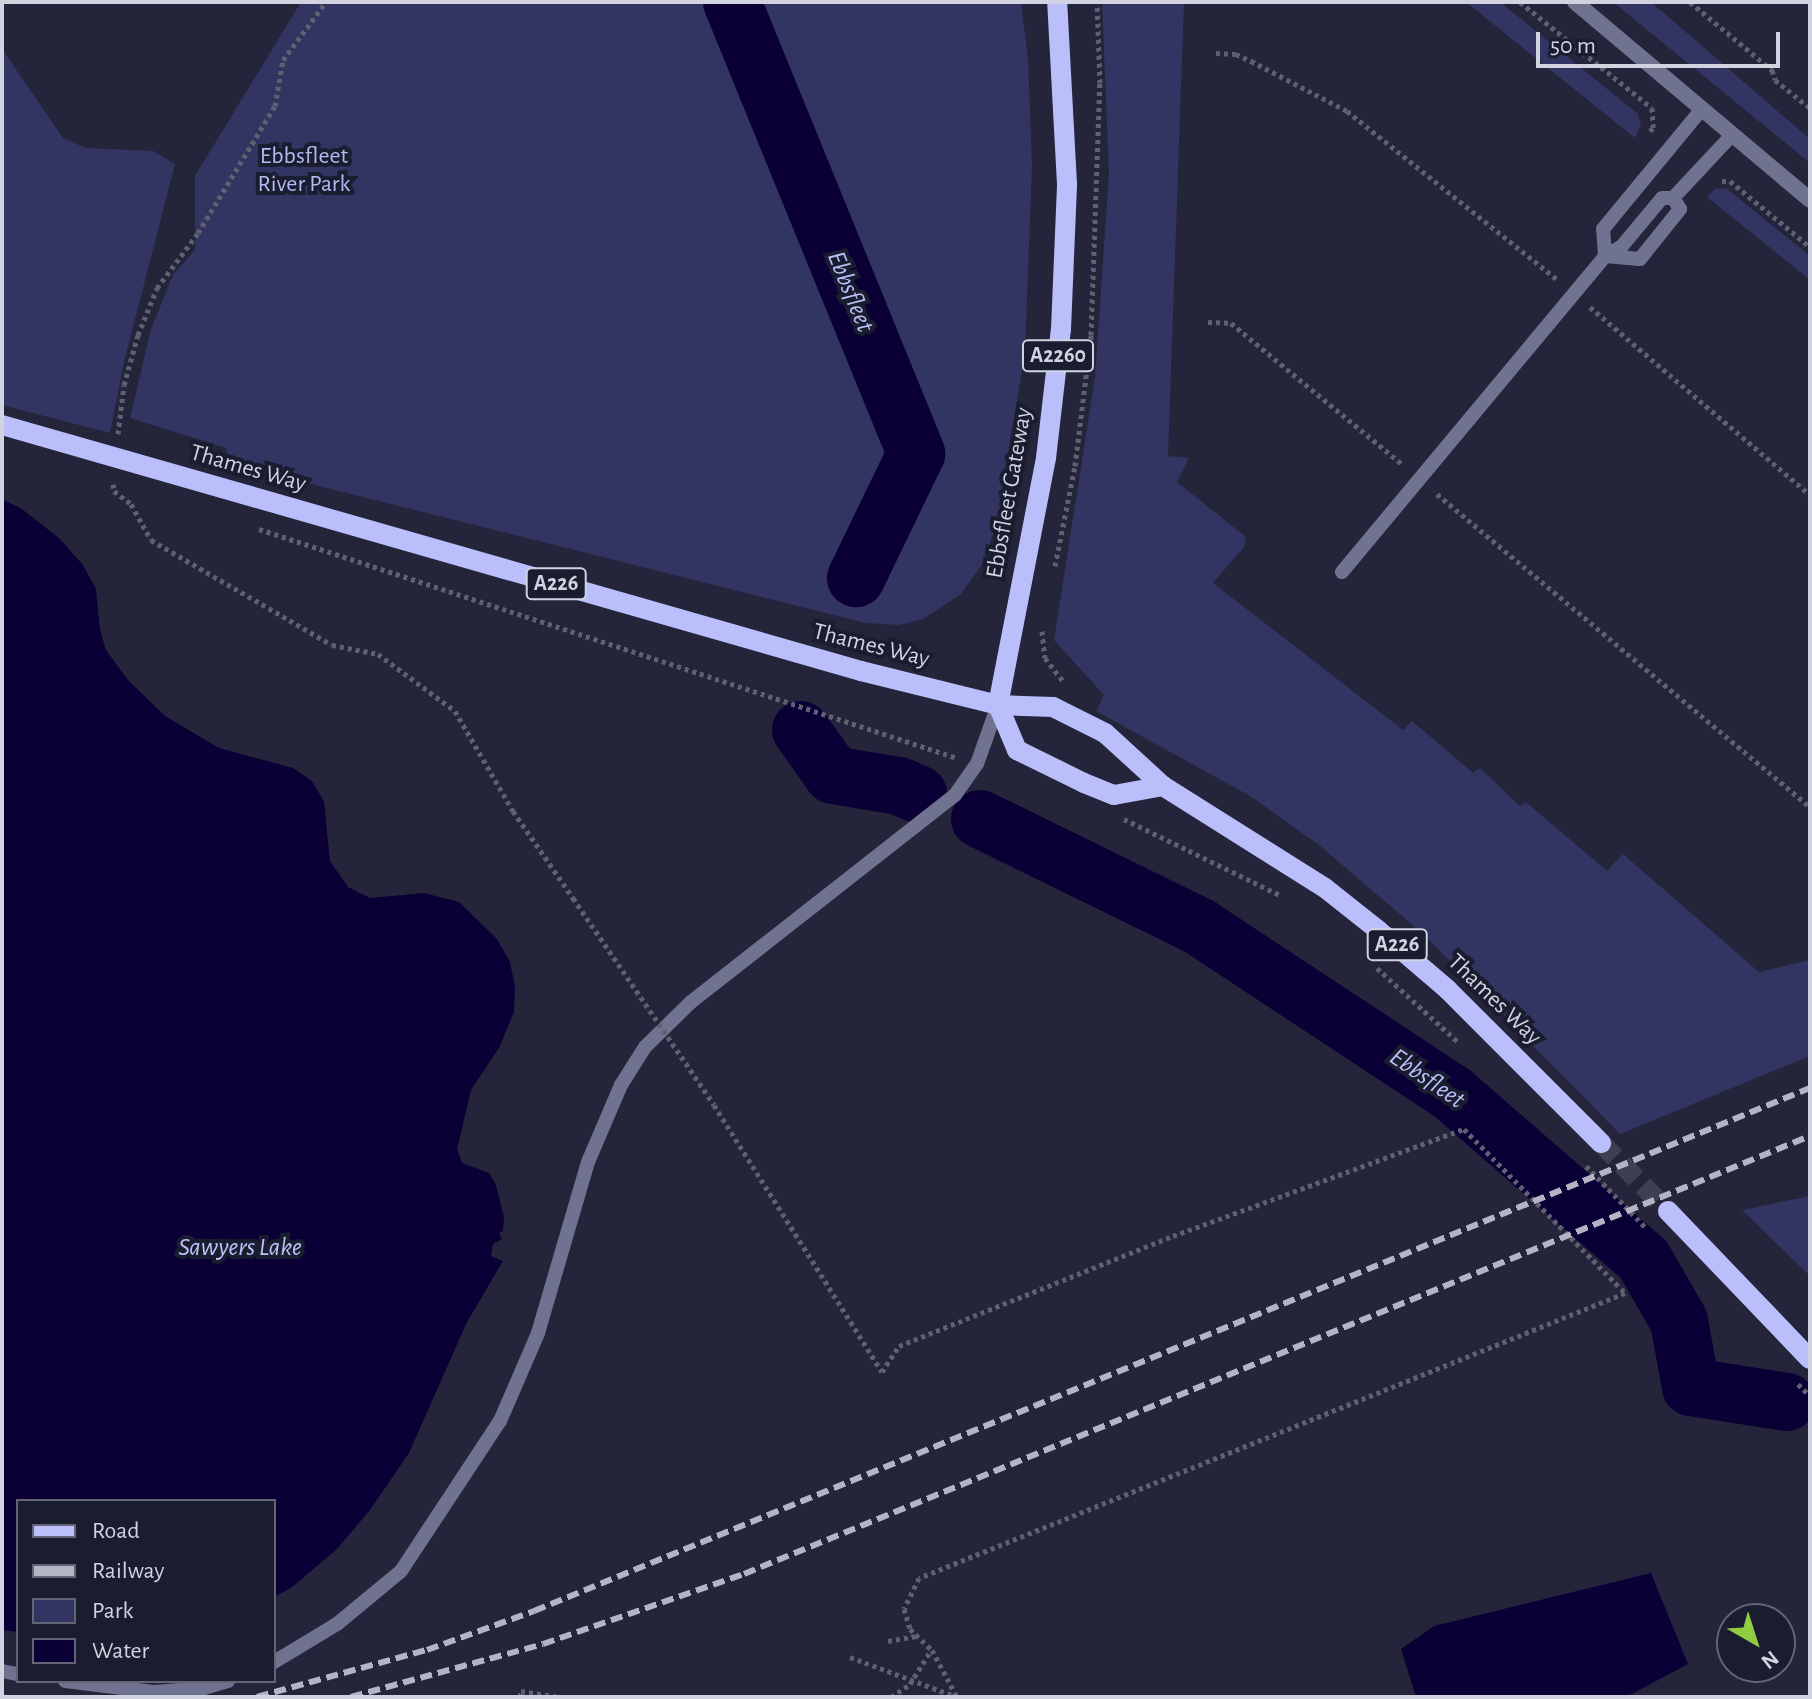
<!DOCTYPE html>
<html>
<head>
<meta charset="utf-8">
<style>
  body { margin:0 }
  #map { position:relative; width:1812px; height:1699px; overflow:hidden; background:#24253a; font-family:"Alegreya Sans",sans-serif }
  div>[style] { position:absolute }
  .green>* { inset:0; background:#323461 }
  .water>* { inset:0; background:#0a0035 }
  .river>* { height:58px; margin:-29px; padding:0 29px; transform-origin:29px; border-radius:29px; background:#0a0035 }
  .primary-tunnel>* { height:20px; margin-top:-10px; transform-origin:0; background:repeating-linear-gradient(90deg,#3e3f53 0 20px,transparent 0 30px) }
  .path>* { height:5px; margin-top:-2.5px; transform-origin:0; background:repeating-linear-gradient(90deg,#5f6173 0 4px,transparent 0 8px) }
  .lane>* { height:14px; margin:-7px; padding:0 7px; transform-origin:7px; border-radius:7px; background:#707390 }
  .street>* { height:16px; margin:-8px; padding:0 8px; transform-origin:8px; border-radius:8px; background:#707390 }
  .primary>* { height:20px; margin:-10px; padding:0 10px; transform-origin:10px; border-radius:10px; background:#babffc }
  .rail>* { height:6px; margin-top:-3px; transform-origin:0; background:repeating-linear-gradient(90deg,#b3b5c4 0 12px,transparent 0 18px) }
  .path-bridge>* { height:5px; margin-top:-2.5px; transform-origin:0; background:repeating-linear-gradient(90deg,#5f6173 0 4px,transparent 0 8px) }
  span { translate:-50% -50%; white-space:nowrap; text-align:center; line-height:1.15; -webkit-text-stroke:8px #1a1c2f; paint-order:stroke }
  .shield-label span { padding:2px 6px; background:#1a1c2f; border:2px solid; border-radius:6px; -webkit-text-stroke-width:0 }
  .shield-label { font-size:22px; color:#d1d3e0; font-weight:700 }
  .park-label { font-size:24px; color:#b4b9f1 }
  .street-label { font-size:24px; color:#d1d3e0 }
  .water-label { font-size:26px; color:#bbc0f8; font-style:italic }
  .frame { position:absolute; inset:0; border:4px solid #d1d3e0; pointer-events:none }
  .legend { position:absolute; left:16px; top:1499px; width:260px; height:184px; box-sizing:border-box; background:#1a1c2f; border:2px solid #636576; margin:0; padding:10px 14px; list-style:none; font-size:24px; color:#d1d3e0 }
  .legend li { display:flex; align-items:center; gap:16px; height:40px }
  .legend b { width:40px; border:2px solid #636576 }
  .north { position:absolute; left:1716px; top:1603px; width:80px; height:80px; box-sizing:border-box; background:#1a1c2f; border:2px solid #636576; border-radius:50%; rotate:141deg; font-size:22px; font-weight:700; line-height:32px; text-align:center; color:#d1d3e0 }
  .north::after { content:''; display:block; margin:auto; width:28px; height:36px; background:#8fcd42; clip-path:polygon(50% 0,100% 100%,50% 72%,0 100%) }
  .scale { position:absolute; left:1536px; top:32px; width:244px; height:36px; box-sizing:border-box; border:4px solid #d1d3e0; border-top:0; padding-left:10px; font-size:24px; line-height:28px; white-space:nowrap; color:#d1d3e0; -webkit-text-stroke:6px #1a1c2f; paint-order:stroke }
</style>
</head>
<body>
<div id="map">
  <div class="green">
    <div style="clip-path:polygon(301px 2px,1021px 2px,1028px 58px,1032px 167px,1025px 351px,998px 520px,983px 563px,961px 594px,923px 619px,899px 625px,866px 623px,231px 464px,226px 448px,130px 418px,151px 329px,173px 275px,195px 250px,195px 176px)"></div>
    <div style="clip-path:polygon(1102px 2px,1184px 2px,1168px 456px,1189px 458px,1177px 482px,1246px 537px,1244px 547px,1213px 583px,1403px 730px,1412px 721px,1473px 773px,1480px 768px,1520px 806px,1526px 802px,1607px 871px,1623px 854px,1759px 972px,1810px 960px,1810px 1056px,1620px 1134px,1423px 934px,1319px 845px,1250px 796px,1096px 711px,1104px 695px,1054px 640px,1095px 377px,1109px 174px)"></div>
    <div style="clip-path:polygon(1466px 2px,1500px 2px,1638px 114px,1641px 125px,1635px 138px)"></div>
    <div style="clip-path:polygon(1613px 2px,1651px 2px,1810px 139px,1810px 163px)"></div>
    <div style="clip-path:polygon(2px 49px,63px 138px,86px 148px,153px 151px,175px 164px,124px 362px,110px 433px,2px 405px)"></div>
    <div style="clip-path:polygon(1726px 188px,1810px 256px,1810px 280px,1707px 197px,1715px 189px)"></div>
    <div style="clip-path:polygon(1810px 1196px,1810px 1276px,1742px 1210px)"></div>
  </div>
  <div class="water">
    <div style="clip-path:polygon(2px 499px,22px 509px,59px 538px,83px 565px,96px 589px,100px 630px,106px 650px,128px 680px,165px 716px,219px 748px,293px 768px,312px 781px,324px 801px,330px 861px,348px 887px,370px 898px,424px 893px,459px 902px,497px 939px,510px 962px,515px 987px,514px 1012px,499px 1048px,471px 1090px,457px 1149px,462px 1163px,489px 1173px,496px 1185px,504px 1217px,503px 1231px,499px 1233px,502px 1239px,493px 1244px,491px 1256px,503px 1261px,466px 1324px,409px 1453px,370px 1510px,337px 1549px,291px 1588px,274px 1597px,274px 1501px,18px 1501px,18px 1632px,2px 1630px)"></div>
    <div style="clip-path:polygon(1651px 1573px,1688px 1664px,1626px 1697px,1416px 1697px,1401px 1649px,1434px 1626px)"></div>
  </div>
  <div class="river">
    <div style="left:732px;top:2px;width:488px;rotate:67.8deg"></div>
    <div style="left:916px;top:454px;width:138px;rotate:115.8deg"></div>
    <div style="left:801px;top:730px;width:55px;rotate:54.6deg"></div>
    <div style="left:833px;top:775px;width:67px;rotate:9.5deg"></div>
    <div style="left:899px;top:786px;width:21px;rotate:23deg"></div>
    <div style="left:980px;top:819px;width:245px;rotate:26.1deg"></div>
    <div style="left:1200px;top:927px;width:302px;rotate:33.4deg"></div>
    <div style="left:1452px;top:1093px;width:254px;rotate:41deg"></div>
    <div style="left:1644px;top:1260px;width:70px;rotate:60.2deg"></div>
    <div style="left:1679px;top:1321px;width:67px;rotate:79.7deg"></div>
    <div style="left:1691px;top:1387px;width:97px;rotate:8.9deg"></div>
  </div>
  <div class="primary-tunnel">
    <div style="left:1601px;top:1143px;width:95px;rotate:45.4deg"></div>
  </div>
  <div class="path">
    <div style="left:1520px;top:2px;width:169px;rotate:38.8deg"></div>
    <div style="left:1652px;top:108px;width:20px;rotate:87deg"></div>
    <div style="left:1653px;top:128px;width:6px;rotate:135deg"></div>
    <div style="left:1690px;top:2px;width:107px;rotate:39.7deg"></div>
    <div style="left:1772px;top:70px;width:10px;rotate:73deg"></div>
    <div style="left:1775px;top:80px;width:45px;rotate:38.7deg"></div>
    <div style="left:1216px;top:53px;width:20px;rotate:3deg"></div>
    <div style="left:1236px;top:54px;width:17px;rotate:25deg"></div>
    <div style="left:1251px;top:61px;width:108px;rotate:27.5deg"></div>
    <div style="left:1347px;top:111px;width:270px;rotate:38.7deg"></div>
    <div style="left:1722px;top:181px;width:8px"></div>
    <div style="left:1730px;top:181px;width:104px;rotate:39.5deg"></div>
    <div style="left:1590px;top:307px;width:289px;rotate:40.5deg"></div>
    <div style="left:1208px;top:322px;width:23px;rotate:2deg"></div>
    <div style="left:1231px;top:323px;width:222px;rotate:39.5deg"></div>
    <div style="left:118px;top:434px;width:49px;rotate:-83deg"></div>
    <div style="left:124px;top:385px;width:52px;rotate:-74.4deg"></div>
    <div style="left:138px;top:335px;width:51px;rotate:-68deg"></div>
    <div style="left:157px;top:288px;width:69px;rotate:-53.3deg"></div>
    <div style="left:198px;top:233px;width:149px;rotate:-58.8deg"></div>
    <div style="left:275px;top:106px;width:47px;rotate:-80.1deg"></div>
    <div style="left:283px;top:60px;width:72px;rotate:-53.4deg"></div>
    <div style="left:113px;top:484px;width:7px;rotate:82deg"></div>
    <div style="left:114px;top:491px;width:21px;rotate:37deg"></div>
    <div style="left:131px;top:504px;width:41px;rotate:60.9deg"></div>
    <div style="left:151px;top:540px;width:209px;rotate:30.1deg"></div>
    <div style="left:332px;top:645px;width:47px;rotate:11.1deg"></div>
    <div style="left:378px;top:654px;width:96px;rotate:36.5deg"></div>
    <div style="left:455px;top:711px;width:116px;rotate:59.9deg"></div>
    <div style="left:513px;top:811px;width:106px;rotate:55.4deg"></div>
    <div style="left:1437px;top:494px;width:487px;rotate:40deg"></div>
    <div style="left:259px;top:529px;width:735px;rotate:18.16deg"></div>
    <div style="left:1055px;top:566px;width:102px;rotate:-78.7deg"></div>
    <div style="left:1075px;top:466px;width:132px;rotate:-83deg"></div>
    <div style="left:1091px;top:335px;width:252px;rotate:-88deg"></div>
    <div style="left:1100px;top:83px;width:81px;rotate:-92.1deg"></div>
    <div style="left:1042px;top:631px;width:27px;rotate:84deg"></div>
    <div style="left:1045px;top:658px;width:29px;rotate:52deg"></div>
    <div style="left:1124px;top:819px;width:174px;rotate:26deg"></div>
    <div style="left:1377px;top:968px;width:110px;rotate:42.4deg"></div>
    <div style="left:714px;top:1105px;width:315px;rotate:57.8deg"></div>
    <div style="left:882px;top:1372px;width:31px;rotate:-57deg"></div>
    <div style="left:899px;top:1346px;width:295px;rotate:-21.9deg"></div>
    <div style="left:1173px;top:1236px;width:310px;rotate:-20.2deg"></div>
    <div style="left:1464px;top:1129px;width:230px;rotate:45.5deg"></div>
    <div style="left:1625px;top:1293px;width:761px;rotate:158.02deg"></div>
    <div style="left:919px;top:1578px;width:34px;rotate:116deg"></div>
    <div style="left:904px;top:1609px;width:21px;rotate:73deg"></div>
    <div style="left:910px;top:1629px;width:30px;rotate:44deg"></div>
    <div style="left:932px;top:1650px;width:53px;rotate:62deg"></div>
    <div style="left:1586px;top:1166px;width:86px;rotate:45.9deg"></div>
    <div style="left:1798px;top:1384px;width:17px;rotate:45deg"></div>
    <div style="left:888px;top:1641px;width:28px;rotate:-10deg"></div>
    <div style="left:850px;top:1657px;width:114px;rotate:20.5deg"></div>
    <div style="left:520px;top:1697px;width:6px;rotate:-81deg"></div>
    <div style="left:521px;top:1691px;width:38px;rotate:9deg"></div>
    <div style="left:891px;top:1697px;width:23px;rotate:-34deg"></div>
    <div style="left:910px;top:1684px;width:39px;rotate:-58deg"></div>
  </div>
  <div class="lane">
    <div style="left:1605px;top:256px;width:27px;rotate:-94deg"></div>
    <div style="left:1603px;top:229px;width:156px;rotate:-50.5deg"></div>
    <div style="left:1605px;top:256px;width:35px;rotate:5deg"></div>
    <div style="left:1640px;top:259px;width:64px;rotate:-51.3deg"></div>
    <div style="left:1680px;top:209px;width:13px;rotate:-122deg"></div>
    <div style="left:1342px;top:572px;width:411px;rotate:-50.2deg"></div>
    <div style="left:1605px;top:256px;width:20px;rotate:-30deg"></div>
    <div style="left:1622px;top:246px;width:62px;rotate:-50.2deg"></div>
    <div style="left:1662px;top:198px;width:11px"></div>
    <div style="left:1673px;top:198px;width:86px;rotate:-46.9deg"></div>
    <div style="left:274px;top:1662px;width:74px;rotate:-31.1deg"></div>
    <div style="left:337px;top:1624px;width:83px;rotate:-39.6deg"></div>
    <div style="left:401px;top:1571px;width:180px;rotate:-56.6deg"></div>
    <div style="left:500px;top:1421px;width:96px;rotate:-66.6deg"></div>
    <div style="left:538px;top:1333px;width:178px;rotate:-73.7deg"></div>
    <div style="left:588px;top:1162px;width:84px;rotate:-66.8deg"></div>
    <div style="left:621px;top:1085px;width:45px;rotate:-57.7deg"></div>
    <div style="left:645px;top:1047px;width:64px;rotate:-44.4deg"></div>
    <div style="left:691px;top:1002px;width:335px;rotate:-38.1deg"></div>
    <div style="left:955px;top:795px;width:38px;rotate:-55deg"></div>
    <div style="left:977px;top:764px;width:63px;rotate:-70.4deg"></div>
    <div style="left:2px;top:1671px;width:16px;rotate:11deg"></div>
    <div style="left:65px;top:1681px;width:91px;rotate:7deg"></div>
    <div style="left:155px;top:1692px;width:49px;rotate:-4.7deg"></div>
    <div style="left:204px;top:1688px;width:25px;rotate:-16deg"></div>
  </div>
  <div class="street">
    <div style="left:1575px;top:2px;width:307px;rotate:40.1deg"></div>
  </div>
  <div class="primary">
    <div style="left:2px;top:425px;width:894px;rotate:15.98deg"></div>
    <div style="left:861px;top:671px;width:141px;rotate:13.9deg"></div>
    <div style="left:998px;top:705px;width:55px;rotate:2.1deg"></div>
    <div style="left:1053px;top:707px;width:58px;rotate:26.6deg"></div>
    <div style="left:1105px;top:733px;width:79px;rotate:42.4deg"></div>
    <div style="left:1163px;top:786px;width:191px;rotate:32.2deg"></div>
    <div style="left:1325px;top:888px;width:68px;rotate:38.4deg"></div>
    <div style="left:1378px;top:930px;width:91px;rotate:40.5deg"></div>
    <div style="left:1447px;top:989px;width:218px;rotate:45deg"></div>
    <div style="left:998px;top:705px;width:252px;rotate:-79deg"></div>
    <div style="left:1046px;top:458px;width:130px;rotate:-83.4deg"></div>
    <div style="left:1061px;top:329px;width:145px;rotate:-87.6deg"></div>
    <div style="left:1067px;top:184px;width:182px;rotate:-93.1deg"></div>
    <div style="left:998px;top:705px;width:49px;rotate:67.1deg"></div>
    <div style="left:1017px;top:750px;width:75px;rotate:26.2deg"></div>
    <div style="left:1084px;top:783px;width:32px;rotate:22deg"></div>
    <div style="left:1114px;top:795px;width:50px;rotate:-10.4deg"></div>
    <div style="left:1668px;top:1211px;width:205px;rotate:46.2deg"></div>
  </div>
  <div class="rail">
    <div style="left:257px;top:1697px;width:176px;rotate:-15.5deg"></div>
    <div style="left:427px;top:1650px;width:114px;rotate:-20deg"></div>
    <div style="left:534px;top:1611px;width:1379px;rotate:-22.29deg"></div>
    <div style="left:351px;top:1697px;width:199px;rotate:-15.4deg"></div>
    <div style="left:543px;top:1644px;width:213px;rotate:-19.2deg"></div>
    <div style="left:744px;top:1574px;width:1152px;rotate:-22.34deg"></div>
  </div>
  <div class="path-bridge">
    <div style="left:573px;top:898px;width:250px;rotate:55.7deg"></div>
  </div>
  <div class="shield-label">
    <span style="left:1058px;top:356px">A2260</span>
    <span style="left:556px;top:584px">A226</span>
    <span style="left:1397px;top:945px">A226</span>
  </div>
  <div class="park-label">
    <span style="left:304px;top:171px">Ebbsfleet<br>River Park</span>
  </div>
  <div class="street-label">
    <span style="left:248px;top:469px;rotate:16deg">Thames Way</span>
    <span style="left:1010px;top:493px;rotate:-80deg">Ebbsfleet Gateway</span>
    <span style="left:871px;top:646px;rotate:14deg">Thames Way</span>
    <span style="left:1494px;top:1000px;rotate:44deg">Thames Way</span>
  </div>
  <div class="water-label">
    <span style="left:850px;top:292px;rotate:68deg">Ebbsfleet</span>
    <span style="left:1427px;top:1079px;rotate:35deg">Ebbsfleet</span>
    <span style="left:240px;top:1248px">Sawyers Lake</span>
  </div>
  <div class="frame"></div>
  <ul class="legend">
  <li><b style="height:10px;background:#babffc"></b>Road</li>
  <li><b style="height:10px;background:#b3b5c4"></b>Railway</li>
  <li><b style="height:22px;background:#323461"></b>Park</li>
  <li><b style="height:22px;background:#0a0035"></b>Water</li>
  </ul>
  <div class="north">N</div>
  <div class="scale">50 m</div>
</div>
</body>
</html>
